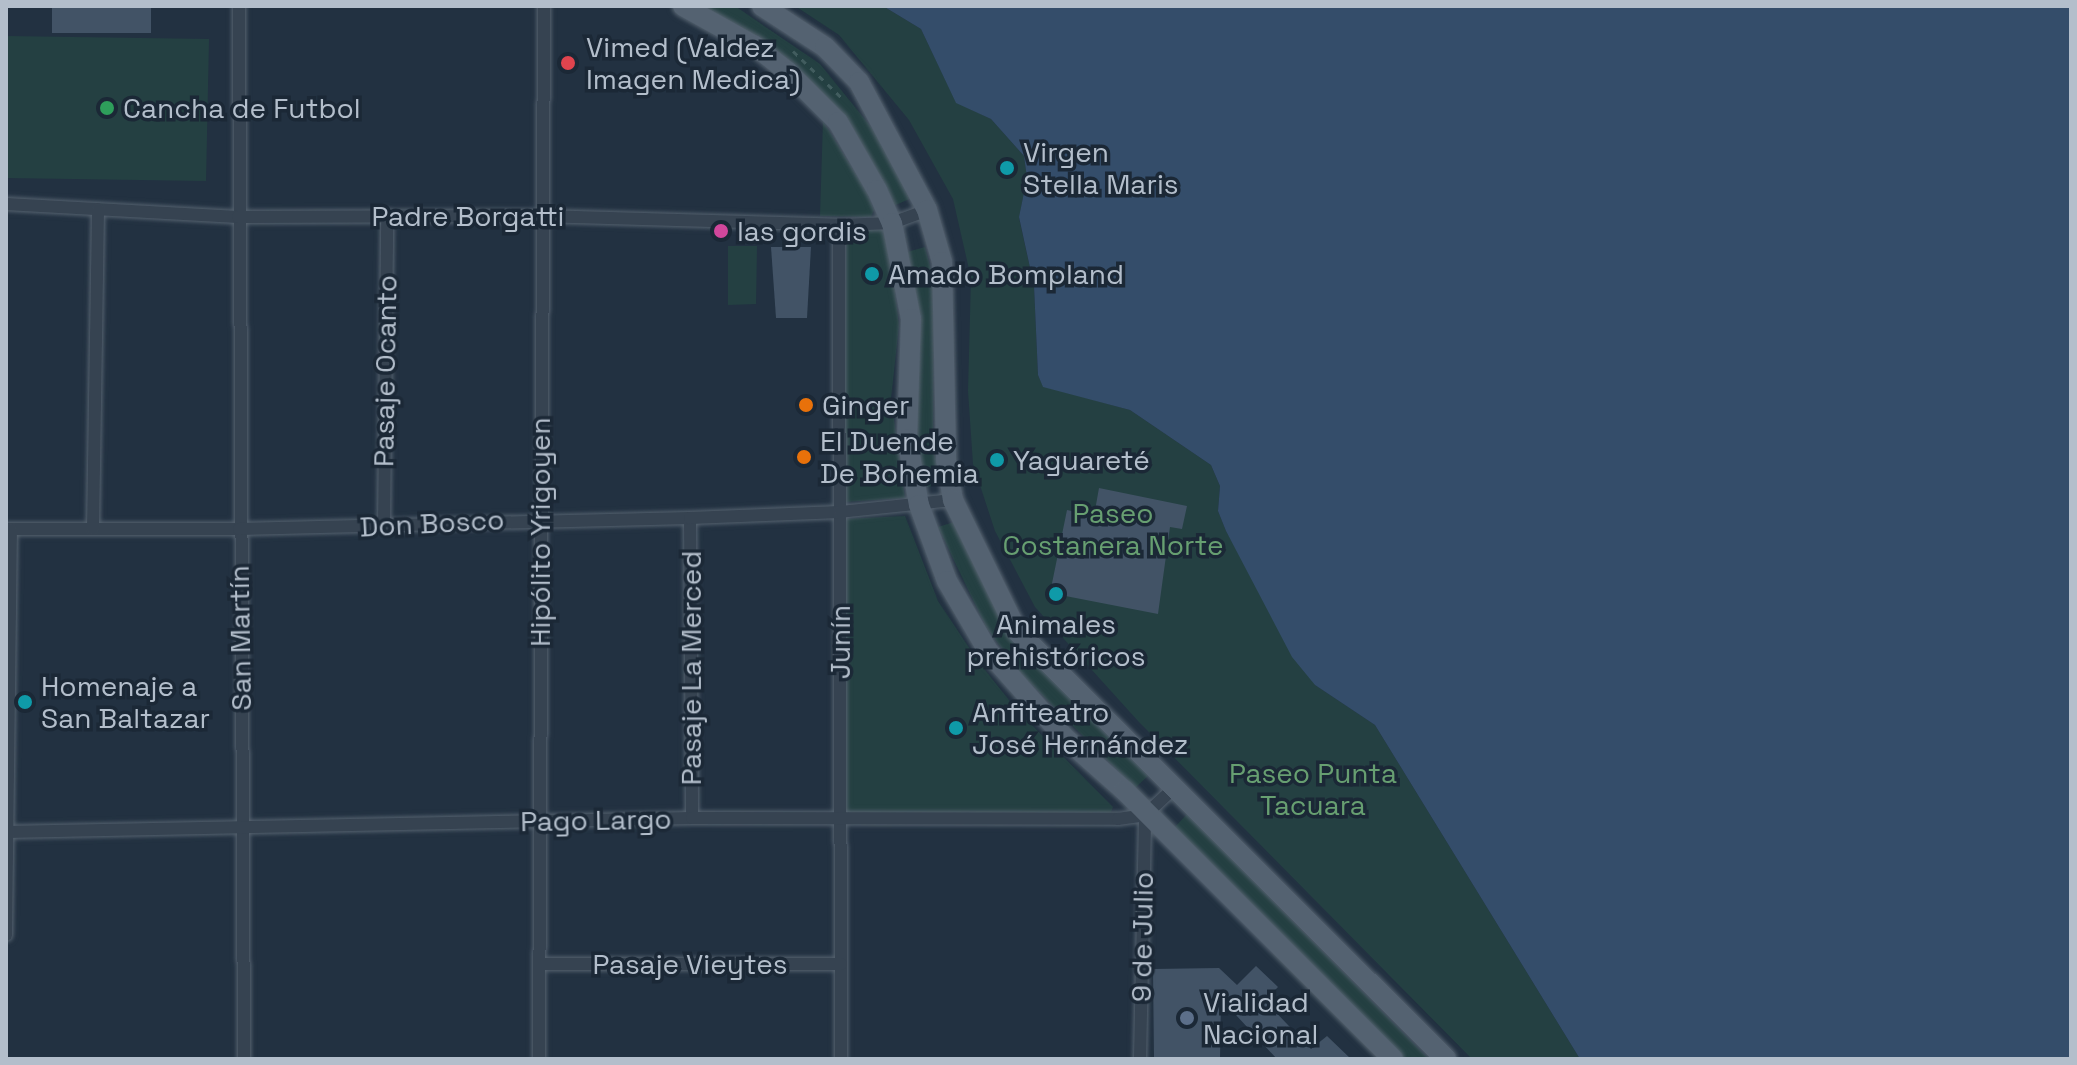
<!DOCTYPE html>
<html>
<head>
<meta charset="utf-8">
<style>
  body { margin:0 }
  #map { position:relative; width:2077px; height:1065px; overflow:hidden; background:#223141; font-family:"Space Grotesk",sans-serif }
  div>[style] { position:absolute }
  .green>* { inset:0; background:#244042 }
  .water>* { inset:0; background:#344d6a }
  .building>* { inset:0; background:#425366 }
  .path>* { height:3px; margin-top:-1.5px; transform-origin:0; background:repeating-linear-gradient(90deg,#425d5f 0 6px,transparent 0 12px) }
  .roads { filter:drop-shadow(0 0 2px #54616e) drop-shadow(0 0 2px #54616e) }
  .minor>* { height:12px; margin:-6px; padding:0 6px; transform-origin:6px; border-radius:6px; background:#364351 }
  .primary>* { height:20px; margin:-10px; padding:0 10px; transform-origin:10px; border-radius:10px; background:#546271 }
  .dots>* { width:22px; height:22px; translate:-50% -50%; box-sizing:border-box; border:4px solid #1b2836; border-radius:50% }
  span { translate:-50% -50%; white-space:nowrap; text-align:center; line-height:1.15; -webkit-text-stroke:7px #1b2836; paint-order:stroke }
  .poi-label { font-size:28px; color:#b3becb }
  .left { translate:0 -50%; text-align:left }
  .street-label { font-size:28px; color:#b3becb }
  .park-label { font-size:28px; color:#679f71 }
  .frame { position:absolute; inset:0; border:8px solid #b3becb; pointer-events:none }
</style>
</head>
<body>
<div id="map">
  <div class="green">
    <div style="clip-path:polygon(697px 6px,735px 6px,820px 64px,885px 144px,912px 198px,893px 206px,864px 150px)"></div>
    <div style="clip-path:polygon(795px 6px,883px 6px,921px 29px,956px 102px,991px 119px,1024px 156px,1027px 178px,1019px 218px,1034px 286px,1038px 375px,1043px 386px,1130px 410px,1211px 465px,1220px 486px,1218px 511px,1226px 531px,1315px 685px,1375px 725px,1580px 1059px,1472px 1059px,1138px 721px,1035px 607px,995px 531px,973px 464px,968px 391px,971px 278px,953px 199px,909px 120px,839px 35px)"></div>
    <div style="clip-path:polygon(6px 36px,209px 39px,206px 181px,6px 178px)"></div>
    <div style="clip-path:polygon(823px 121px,866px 190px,874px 210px,871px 217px,820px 216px)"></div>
    <div style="clip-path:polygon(888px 229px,899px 326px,891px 398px,905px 498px,844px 502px,846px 230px)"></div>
    <div style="clip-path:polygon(728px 246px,757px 246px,756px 304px,728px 305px)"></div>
    <div style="clip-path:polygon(925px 247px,934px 281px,933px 450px,945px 484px,927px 487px,913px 428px,916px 314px,907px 252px)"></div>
    <div style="clip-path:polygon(905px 516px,938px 601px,978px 661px,1016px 709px,1113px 807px,1110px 815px,845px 813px,843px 519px)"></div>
    <div style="clip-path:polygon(954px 522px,996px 608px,1148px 776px,1135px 788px,1020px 673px,986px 627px,938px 527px)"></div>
    <div style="clip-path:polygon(1187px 814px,1429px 1059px,1402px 1059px,1174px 828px)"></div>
  </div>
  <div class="water">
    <div style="clip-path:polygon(883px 6px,2071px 6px,2071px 1059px,1580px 1059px,1375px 725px,1315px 685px,1292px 657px,1226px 531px,1218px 511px,1220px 486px,1211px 465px,1130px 410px,1043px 387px,1038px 375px,1034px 286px,1019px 217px,1027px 178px,1024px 156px,991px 119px,956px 103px,921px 29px)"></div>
  </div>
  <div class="building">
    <div style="clip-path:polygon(52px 6px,151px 6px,151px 33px,52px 33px)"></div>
    <div style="clip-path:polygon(771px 247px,811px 247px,807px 318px,776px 318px)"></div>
    <div style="clip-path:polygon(1099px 488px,1187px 506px,1182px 529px,1170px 527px,1158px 614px,1050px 593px,1067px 510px,1094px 516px)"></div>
    <div style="clip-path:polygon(1256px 966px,1278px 987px,1265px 1001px,1311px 1049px,1327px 1036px,1351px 1059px,1277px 1059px,1221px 999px,1220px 1059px,1154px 1059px,1153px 969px,1219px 968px,1237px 985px)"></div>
  </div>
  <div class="path">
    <div style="left:793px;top:51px;width:68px;rotate:43.8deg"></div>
  </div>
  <div class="roads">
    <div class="minor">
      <div style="left:239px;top:6px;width:1053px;rotate:89.73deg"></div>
      <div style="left:6px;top:204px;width:232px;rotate:3.2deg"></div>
      <div style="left:238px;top:217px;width:303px;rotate:-0.2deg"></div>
      <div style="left:541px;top:216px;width:298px;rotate:1.7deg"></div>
      <div style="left:839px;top:225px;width:53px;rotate:-2.2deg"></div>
      <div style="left:892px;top:223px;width:37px;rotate:-20deg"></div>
      <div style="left:839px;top:225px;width:834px;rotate:89.86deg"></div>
      <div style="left:690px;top:518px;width:300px;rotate:89.6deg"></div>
      <div style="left:384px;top:526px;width:311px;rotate:-89.4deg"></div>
      <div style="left:6px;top:529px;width:233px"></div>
      <div style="left:239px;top:529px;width:451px;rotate:-1.4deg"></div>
      <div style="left:690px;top:518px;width:150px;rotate:-2.3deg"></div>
      <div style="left:840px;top:512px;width:114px;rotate:-6.1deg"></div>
      <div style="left:93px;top:529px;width:320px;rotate:-89.1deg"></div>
      <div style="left:6px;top:832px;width:686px;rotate:-1.17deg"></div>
      <div style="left:692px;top:818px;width:426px;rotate:0.1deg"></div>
      <div style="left:1118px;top:819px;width:27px;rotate:-8deg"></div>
      <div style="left:1145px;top:815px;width:41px;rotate:-43deg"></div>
      <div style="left:6px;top:935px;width:406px;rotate:-89.3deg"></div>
      <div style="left:539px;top:964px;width:302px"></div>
      <div style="left:539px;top:1059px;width:1053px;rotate:-89.73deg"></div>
      <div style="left:1140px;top:1059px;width:244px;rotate:-88.8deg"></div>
    </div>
    <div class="primary">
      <div style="left:683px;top:6px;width:82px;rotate:29.1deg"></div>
      <div style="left:755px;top:46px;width:42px;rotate:38.2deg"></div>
      <div style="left:788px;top:72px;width:71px;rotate:45deg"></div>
      <div style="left:838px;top:122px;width:78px;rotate:60.2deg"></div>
      <div style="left:877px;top:190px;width:36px;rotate:66deg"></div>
      <div style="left:892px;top:223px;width:98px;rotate:78.8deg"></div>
      <div style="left:911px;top:319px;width:120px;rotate:91.9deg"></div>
      <div style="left:907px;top:439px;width:67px;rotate:79.7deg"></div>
      <div style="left:919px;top:505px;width:81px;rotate:69.8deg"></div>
      <div style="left:947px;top:581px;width:81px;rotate:59.6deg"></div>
      <div style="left:988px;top:651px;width:115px;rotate:48.5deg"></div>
      <div style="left:1064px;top:737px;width:81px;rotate:41.5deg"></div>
      <div style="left:1125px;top:791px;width:379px;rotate:45deg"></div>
      <div style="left:762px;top:6px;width:75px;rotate:33.1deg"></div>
      <div style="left:825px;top:47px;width:49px;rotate:45.8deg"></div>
      <div style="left:859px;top:82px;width:145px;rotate:62deg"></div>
      <div style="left:927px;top:210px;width:54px;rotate:73.9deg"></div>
      <div style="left:942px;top:262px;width:198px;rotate:88.8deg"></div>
      <div style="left:946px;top:460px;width:41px;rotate:80.1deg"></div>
      <div style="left:953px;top:500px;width:146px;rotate:64deg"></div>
      <div style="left:1017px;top:631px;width:606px;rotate:44.93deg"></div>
    </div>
  </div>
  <div class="dots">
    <div style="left:568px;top:63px;background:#e0444e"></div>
    <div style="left:107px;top:108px;background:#2e9e5b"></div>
    <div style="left:1007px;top:168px;background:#0f9aa8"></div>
    <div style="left:721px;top:231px;background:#d1479c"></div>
    <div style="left:872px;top:274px;background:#0f9aa8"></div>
    <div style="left:806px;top:405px;background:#e8710a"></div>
    <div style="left:804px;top:457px;background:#e8710a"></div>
    <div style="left:997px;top:460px;background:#0f9aa8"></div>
    <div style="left:1056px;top:594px;background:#0f9aa8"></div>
    <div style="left:25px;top:702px;background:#0f9aa8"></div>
    <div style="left:956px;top:728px;background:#0f9aa8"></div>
    <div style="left:1187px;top:1018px;background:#5c6f8a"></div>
  </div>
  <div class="poi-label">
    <span class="left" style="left:586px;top:63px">Vimed (Valdez<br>Imagen Medica)</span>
    <span class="left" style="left:123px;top:108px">Cancha de Futbol</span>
    <span class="left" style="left:1023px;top:168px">Virgen<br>Stella Maris</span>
    <span class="left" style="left:737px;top:231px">las gordis</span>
    <span class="left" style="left:888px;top:274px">Amado Bompland</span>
    <span class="left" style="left:822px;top:405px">Ginger</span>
    <span class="left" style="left:820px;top:457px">El Duende<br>De Bohemia</span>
    <span class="left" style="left:1013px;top:460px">Yaguareté</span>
    <span style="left:1056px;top:640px">Animales<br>prehistóricos</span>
    <span class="left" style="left:41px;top:702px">Homenaje a<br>San Baltazar</span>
    <span class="left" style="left:972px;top:728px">Anfiteatro<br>José Hernández</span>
    <span class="left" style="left:1203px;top:1018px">Vialidad<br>Nacional</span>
  </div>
  <div class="street-label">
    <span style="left:468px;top:216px">Padre Borgatti</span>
    <span style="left:385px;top:371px;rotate:-89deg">Pasaje Ocanto</span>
    <span style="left:432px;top:523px;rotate:-3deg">Don Bosco</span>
    <span style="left:540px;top:532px;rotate:-90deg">Hipólito Yrigoyen</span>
    <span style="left:240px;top:638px;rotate:-91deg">San Martín</span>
    <span style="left:840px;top:642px;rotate:-90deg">Junín</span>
    <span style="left:691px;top:668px;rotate:-90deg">Pasaje La Merced</span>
    <span style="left:596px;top:820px;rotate:-1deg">Pago Largo</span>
    <span style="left:1142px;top:937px;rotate:-89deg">9 de Julio</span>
    <span style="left:690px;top:964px">Pasaje Vieytes</span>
  </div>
  <div class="park-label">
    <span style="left:1113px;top:529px">Paseo<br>Costanera Norte</span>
    <span style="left:1313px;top:789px">Paseo Punta<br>Tacuara</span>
  </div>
  <div class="frame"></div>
</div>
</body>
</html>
